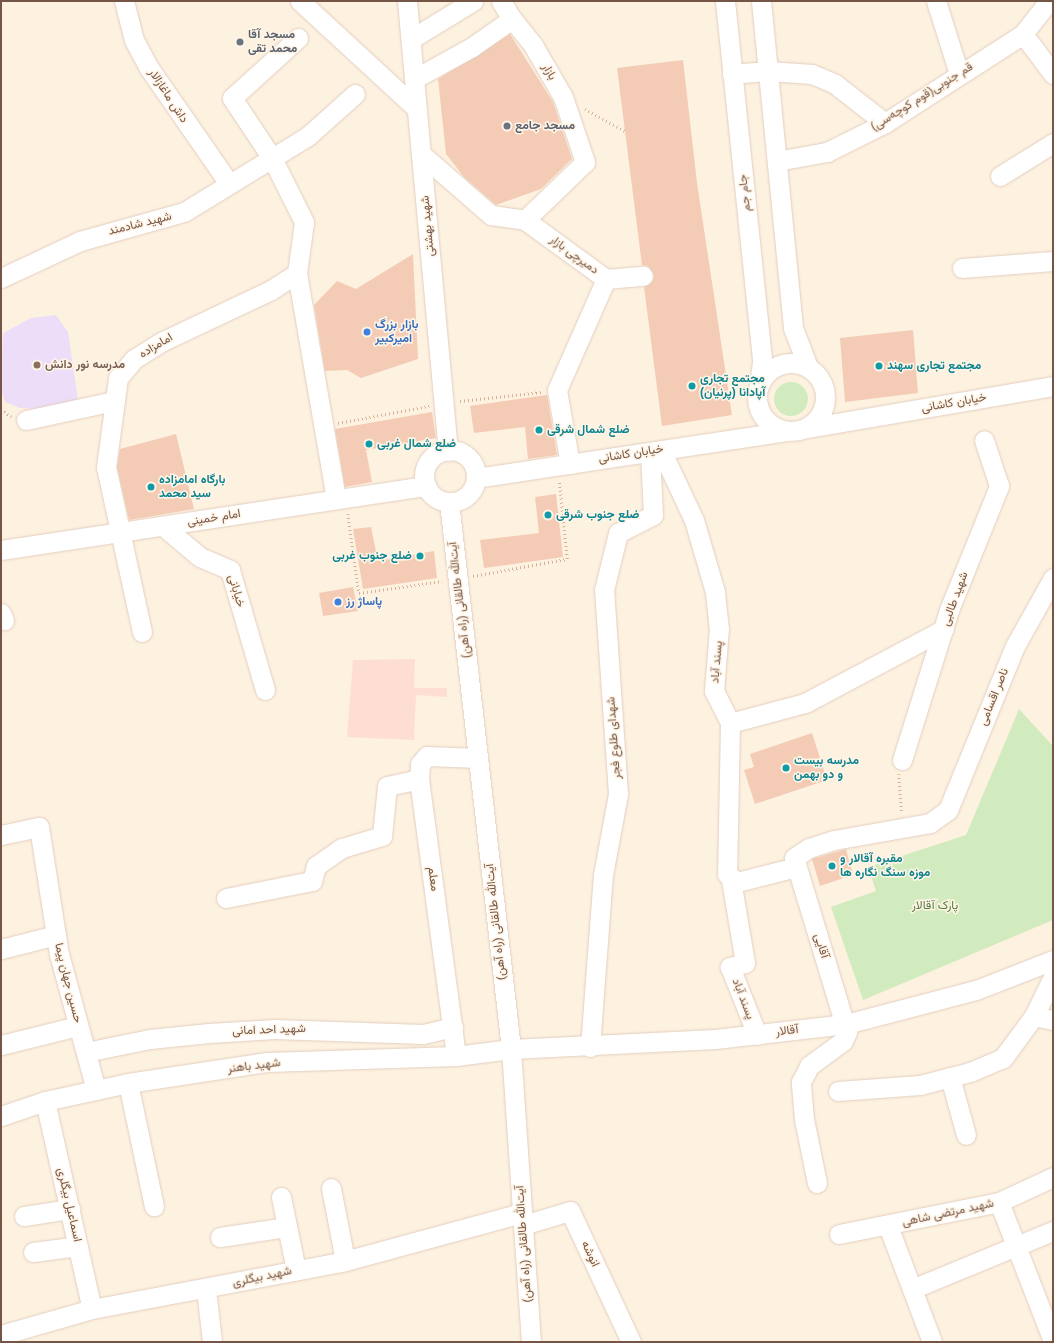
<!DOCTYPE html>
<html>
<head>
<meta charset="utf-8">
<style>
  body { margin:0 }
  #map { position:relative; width:1054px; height:1343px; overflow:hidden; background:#fdf1e0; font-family:Arial,Vazirmatn,sans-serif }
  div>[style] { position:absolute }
  .commercial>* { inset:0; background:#feded3 }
  .education>* { inset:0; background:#eeddf9 }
  .green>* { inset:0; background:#d2ebbe }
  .round { border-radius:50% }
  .building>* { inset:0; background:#f4ccb6 }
  .path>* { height:2.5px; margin-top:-1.25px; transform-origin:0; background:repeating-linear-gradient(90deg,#d8b09a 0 1px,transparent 0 4px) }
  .roads { filter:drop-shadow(0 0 1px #e3cebe) drop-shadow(0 0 1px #e3cebe) }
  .minor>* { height:19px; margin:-9.5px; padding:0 9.5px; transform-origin:9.5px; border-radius:9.5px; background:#fff }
  .minor>.ring { margin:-9.5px; padding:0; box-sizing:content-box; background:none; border:19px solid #fff; border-radius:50% }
  .dots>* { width:11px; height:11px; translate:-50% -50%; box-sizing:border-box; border:2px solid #fff5e7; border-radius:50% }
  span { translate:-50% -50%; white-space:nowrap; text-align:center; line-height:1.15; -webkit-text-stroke:3px #fff5e7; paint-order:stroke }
  .worship-label { font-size:12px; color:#5b616d; font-weight:700 }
  .left { translate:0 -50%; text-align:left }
  .street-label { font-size:12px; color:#755546 }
  .shop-label { font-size:12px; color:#366cbe; font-weight:700 }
  .education-label { font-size:12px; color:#785e54; font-weight:700 }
  .culture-label { font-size:12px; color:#0d838f; font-weight:700 }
  .right { translate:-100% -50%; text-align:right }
  .park-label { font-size:12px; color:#537b3e }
  .frame { position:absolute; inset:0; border:2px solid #755546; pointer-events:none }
</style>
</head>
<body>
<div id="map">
  <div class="commercial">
    <div style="clip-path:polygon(415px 659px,414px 688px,447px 688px,447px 697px,416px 695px,414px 740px,347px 737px,353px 660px)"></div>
  </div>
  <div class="education">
    <div style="clip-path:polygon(56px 315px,68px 332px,78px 400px,41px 409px,20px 408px,5px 402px,1px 389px,3px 333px,31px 318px)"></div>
  </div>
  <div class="green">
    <div class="round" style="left:774px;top:382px;width:34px;height:34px"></div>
    <div style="clip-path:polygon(1019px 709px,1053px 746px,1053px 920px,863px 1000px,831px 907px,876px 891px,868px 867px,966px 835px)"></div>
  </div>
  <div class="building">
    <div style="clip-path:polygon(510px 34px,553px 102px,572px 159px,541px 189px,496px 205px,464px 177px,446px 154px,438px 79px)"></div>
    <div style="clip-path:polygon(683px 60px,697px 183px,732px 415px,662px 426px,644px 287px,653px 281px,654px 275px,648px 266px,642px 265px,617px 68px)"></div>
    <div style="clip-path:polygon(413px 254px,418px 359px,361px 378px,347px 370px,325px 371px,314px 305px,337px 281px,356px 289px)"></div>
    <div style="clip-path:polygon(913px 330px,918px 393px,845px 402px,840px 338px)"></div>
    <div style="clip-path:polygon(547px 395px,557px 455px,528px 459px,525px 427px,474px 433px,470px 406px)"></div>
    <div style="clip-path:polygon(432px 412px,436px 438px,366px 450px,372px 482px,345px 487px,335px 429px)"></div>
    <div style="clip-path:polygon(176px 434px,194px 509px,129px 520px,117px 467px,120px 449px)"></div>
    <div style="clip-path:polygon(556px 494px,563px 557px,484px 568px,480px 540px,539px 533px,535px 497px)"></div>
    <div style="clip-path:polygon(371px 527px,378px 561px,434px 551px,437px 578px,363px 589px,353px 529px)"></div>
    <div style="clip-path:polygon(353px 587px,358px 611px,323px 616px,319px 593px)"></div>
    <div style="clip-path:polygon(812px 733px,827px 780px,755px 804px,744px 770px,754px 767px,750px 754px)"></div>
    <div style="clip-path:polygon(846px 849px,853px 875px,820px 886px,812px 859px)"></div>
  </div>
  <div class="path">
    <div style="left:585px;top:109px;width:46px;rotate:28.8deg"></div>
    <div style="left:460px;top:401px;width:82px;rotate:-6.3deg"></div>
    <div style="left:1px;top:409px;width:14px;rotate:36deg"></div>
    <div style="left:338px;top:423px;width:93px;rotate:-10.6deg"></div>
    <div style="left:348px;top:514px;width:80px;rotate:82.1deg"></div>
    <div style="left:359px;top:593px;width:84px;rotate:-8.2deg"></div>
    <div style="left:473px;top:576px;width:96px;rotate:-10.3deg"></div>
    <div style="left:567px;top:559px;width:79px;rotate:-95.8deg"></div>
    <div style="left:899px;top:774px;width:39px;rotate:86deg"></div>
  </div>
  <div class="roads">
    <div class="minor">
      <div style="left:124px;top:1px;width:40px;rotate:75.6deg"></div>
      <div style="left:134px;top:40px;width:32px;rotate:62deg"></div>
      <div style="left:149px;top:68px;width:139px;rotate:55.3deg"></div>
      <div style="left:300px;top:1px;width:159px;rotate:42.7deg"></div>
      <div style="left:407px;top:1px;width:452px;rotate:84.8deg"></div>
      <div style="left:501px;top:1px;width:21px;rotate:59deg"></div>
      <div style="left:725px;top:1px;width:363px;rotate:84.1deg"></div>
      <div style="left:762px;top:362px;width:23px;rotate:97deg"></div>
      <div style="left:761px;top:1px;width:329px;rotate:84.4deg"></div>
      <div style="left:793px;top:328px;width:42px;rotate:69deg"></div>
      <div style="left:936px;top:1px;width:77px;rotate:72.5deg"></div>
      <div style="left:1023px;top:34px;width:50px;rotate:53.1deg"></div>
      <div style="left:298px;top:38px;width:89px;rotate:137.7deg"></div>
      <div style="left:232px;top:98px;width:72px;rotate:56.3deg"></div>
      <div style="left:272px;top:158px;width:72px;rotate:63.4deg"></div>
      <div style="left:304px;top:222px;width:51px;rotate:97.8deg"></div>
      <div style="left:297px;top:273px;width:229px;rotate:80.2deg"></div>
      <div style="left:411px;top:39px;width:73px;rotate:-31.5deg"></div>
      <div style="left:732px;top:74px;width:36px;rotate:-5deg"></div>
      <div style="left:768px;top:71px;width:44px;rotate:3.9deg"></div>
      <div style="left:812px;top:74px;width:25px;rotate:23deg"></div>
      <div style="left:835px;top:84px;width:63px;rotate:38deg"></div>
      <div style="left:414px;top:79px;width:66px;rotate:-28.9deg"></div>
      <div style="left:472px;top:47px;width:49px;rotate:-35deg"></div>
      <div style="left:512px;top:19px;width:33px;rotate:51deg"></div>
      <div style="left:533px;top:45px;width:60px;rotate:60deg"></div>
      <div style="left:563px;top:97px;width:69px;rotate:71.3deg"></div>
      <div style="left:585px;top:162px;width:83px;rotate:136deg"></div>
      <div style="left:421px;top:154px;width:93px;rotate:41.1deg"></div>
      <div style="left:491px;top:215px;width:34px;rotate:8deg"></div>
      <div style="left:525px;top:220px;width:100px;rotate:36.1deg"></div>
      <div style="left:777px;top:161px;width:51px;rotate:-10.2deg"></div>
      <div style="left:827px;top:152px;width:65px;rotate:-26.6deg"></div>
      <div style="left:885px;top:123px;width:164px;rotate:-32.8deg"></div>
      <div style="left:1023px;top:34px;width:42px;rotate:-51.8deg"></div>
      <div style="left:1000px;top:176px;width:62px;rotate:-31.9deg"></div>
      <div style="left:962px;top:268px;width:91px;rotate:-4.4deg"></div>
      <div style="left:1px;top:278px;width:87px;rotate:-25.1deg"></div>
      <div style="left:80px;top:241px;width:108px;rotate:-15.6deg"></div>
      <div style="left:184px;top:212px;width:145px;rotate:-31.5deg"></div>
      <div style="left:308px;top:136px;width:63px;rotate:-41.8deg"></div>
      <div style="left:606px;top:279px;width:37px;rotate:-5deg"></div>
      <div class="ring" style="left:757px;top:363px;width:49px;height:49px"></div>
      <div style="left:26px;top:420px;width:90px;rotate:-12.2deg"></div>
      <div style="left:807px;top:428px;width:250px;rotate:-9.7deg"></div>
      <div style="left:661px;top:450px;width:77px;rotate:64.8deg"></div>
      <div style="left:694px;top:520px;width:75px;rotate:73.7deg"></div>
      <div style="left:715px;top:592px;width:36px;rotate:84deg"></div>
      <div style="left:719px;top:628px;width:63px;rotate:94.5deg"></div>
      <div style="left:714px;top:691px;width:36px;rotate:63deg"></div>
      <div style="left:730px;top:723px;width:151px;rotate:91.1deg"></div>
      <div style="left:727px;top:874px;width:13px;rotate:39deg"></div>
      <div style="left:737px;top:882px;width:61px;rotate:-14.3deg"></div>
      <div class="ring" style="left:424px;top:450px;width:33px;height:33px"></div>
      <div style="left:570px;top:464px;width:75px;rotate:-100deg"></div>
      <div style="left:557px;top:390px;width:121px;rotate:-66.2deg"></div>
      <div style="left:476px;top:478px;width:313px;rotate:-8.6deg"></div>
      <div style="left:449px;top:502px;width:551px;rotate:83.53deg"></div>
      <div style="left:511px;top:1049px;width:294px;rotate:86.1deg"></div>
      <div style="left:163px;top:526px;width:48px;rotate:40deg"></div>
      <div style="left:200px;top:557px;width:33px;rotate:23deg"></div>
      <div style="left:230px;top:570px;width:125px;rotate:73.7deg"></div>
      <div style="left:1px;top:550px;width:430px;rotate:-8.6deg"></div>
      <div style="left:1px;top:613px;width:8px;rotate:67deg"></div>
      <div style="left:142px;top:632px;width:169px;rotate:-102.3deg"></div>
      <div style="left:106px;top:467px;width:90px;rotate:-82.3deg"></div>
      <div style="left:118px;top:378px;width:25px;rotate:-50deg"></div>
      <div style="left:134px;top:359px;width:32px;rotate:-32deg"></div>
      <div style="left:161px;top:342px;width:122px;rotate:-25.3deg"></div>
      <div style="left:271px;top:290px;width:31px;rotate:-33deg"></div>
      <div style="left:730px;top:723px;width:78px;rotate:-14.9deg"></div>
      <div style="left:805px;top:703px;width:157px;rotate:-28deg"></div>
      <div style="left:902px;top:760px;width:157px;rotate:-72.6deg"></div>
      <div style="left:949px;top:610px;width:134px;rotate:-68deg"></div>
      <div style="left:999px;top:486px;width:48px;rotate:-108.1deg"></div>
      <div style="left:1px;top:835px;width:39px;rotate:-12deg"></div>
      <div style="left:39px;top:827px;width:129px;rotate:81.1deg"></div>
      <div style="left:59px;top:954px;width:141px;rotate:74.8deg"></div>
      <div style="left:731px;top:880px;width:84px;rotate:80.4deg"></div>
      <div style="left:745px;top:963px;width:16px;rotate:165deg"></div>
      <div style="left:730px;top:967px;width:73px;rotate:68.3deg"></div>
      <div style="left:226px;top:898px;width:88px;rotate:-11.2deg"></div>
      <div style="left:312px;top:881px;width:16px;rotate:-75deg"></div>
      <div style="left:316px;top:866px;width:32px;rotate:-35deg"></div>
      <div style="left:342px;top:848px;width:42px;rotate:-16.7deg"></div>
      <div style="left:382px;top:836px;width:50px;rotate:-84.3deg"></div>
      <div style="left:387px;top:786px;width:33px;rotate:-12deg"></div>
      <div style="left:1px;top:949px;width:57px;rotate:-14.3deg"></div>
      <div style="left:1053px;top:977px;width:43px;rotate:116deg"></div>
      <div style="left:1034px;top:1016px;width:19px;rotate:12deg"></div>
      <div style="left:1px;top:1045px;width:79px;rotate:-13.9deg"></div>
      <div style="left:590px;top:1047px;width:172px;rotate:-85.7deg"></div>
      <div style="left:603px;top:875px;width:82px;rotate:-79.5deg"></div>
      <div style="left:618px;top:794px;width:204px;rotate:-93.9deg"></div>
      <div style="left:604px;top:590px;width:59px;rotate:-76.2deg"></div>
      <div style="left:618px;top:533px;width:39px;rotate:-27deg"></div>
      <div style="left:653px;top:515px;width:63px;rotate:-92.7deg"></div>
      <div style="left:86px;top:1052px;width:65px;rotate:-11.5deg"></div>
      <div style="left:150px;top:1039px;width:59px;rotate:-5.8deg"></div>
      <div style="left:209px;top:1033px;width:66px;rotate:-3.5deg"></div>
      <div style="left:275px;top:1029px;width:148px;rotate:1.9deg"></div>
      <div style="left:423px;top:1034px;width:31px;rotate:-13deg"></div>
      <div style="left:456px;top:1056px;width:279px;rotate:-97.6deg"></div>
      <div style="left:419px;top:779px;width:15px;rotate:-86deg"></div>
      <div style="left:420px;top:764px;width:11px;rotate:-49deg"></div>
      <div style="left:427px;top:756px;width:51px;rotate:2.2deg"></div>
      <div style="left:950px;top:1077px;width:60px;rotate:74.6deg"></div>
      <div style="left:128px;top:1083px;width:126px;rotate:78.1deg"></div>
      <div style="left:838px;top:1091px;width:82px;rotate:-4.2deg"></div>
      <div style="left:920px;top:1085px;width:52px;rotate:-14.6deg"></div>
      <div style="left:970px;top:1072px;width:36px;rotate:-23deg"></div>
      <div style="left:1003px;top:1058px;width:52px;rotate:-53.6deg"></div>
      <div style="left:45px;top:1101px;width:213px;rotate:77.3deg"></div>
      <div style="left:1px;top:1116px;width:46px;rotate:-18.8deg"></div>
      <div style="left:45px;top:1101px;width:85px;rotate:-12.2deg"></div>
      <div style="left:128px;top:1083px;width:141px;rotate:-8.6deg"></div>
      <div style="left:267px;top:1062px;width:189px;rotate:-1.8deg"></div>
      <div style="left:456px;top:1056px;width:55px;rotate:-7.3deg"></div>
      <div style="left:511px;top:1049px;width:204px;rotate:-2.8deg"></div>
      <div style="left:715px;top:1039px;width:132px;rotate:-6.5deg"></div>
      <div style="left:846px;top:1024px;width:134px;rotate:-14.7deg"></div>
      <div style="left:976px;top:990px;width:83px;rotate:-21.3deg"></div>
      <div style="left:817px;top:1183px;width:65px;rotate:-101.5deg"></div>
      <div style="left:804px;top:1119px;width:37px;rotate:-95deg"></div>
      <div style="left:801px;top:1082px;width:18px;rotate:-63deg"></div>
      <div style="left:809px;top:1066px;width:42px;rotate:-36.3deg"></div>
      <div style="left:843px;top:1041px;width:10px;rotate:-66deg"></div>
      <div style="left:847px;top:1032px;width:182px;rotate:-106.9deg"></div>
      <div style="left:794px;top:858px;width:18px;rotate:-34deg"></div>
      <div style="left:809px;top:848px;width:26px;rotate:-18deg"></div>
      <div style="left:834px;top:840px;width:97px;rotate:-10deg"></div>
      <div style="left:930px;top:823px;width:22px;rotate:-36deg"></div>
      <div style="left:948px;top:810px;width:177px;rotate:-67.8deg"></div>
      <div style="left:1015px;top:646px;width:78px;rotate:-60.8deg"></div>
      <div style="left:331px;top:1188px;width:74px;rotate:79.1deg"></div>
      <div style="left:281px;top:1197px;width:75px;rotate:78.4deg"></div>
      <div style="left:999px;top:1202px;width:149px;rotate:68.8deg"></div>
      <div style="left:24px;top:1216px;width:47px;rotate:-8.7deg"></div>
      <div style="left:523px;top:1225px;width:49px;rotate:-16.6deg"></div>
      <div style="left:570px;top:1211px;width:145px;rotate:65deg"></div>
      <div style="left:888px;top:1226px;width:124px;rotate:69.2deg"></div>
      <div style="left:839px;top:1234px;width:163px;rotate:-11.3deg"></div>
      <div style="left:999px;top:1202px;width:60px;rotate:-24.8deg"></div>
      <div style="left:220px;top:1237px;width:68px;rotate:-8.5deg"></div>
      <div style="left:33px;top:1252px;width:45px;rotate:-7.6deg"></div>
      <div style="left:206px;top:1289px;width:53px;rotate:83.5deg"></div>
      <div style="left:912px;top:1289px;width:152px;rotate:-22.4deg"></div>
      <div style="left:1px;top:1335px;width:95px;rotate:-15.9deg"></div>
      <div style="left:92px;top:1309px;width:258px;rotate:-10.7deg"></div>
      <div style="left:345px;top:1261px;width:183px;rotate:-15.2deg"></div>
    </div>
  </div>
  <div class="dots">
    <div style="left:240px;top:42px;background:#6b7280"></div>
    <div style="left:507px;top:126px;background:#6b7280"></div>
    <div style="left:367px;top:332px;background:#3f7fe0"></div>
    <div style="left:37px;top:365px;background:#8d6e63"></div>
    <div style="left:879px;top:366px;background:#0f9aa8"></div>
    <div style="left:692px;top:386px;background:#0f9aa8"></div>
    <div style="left:539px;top:430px;background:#0f9aa8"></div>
    <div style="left:369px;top:444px;background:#0f9aa8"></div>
    <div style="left:151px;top:487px;background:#0f9aa8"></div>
    <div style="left:548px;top:515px;background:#0f9aa8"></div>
    <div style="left:420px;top:556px;background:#0f9aa8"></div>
    <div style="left:338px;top:602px;background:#3f7fe0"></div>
    <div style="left:786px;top:768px;background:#0f9aa8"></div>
    <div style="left:832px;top:866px;background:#0f9aa8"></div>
  </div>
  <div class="worship-label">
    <span class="left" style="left:248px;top:42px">مسجد آقا<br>محمد تقی</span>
    <span class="left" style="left:515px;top:126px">مسجد جامع</span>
  </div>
  <div class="street-label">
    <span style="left:549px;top:72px;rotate:60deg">بازار</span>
    <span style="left:168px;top:96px;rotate:57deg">داش ماغازالار</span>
    <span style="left:922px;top:97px;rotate:-32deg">قم جنوبی(قوم کوچه‌سی)</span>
    <span style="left:745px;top:193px;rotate:-96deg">جام جم</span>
    <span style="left:140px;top:224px;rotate:-14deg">شهید شادمند</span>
    <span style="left:428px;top:226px;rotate:-95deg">شهید بهشتی</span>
    <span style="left:574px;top:255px;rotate:36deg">دمیرچی بازار</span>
    <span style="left:156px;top:346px;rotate:-31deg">امامزاده</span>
    <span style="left:954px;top:403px;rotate:-10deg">خیابان کاشانی</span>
    <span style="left:631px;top:454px;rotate:-9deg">خیابان کاشانی</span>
    <span style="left:214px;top:518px;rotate:-9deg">امام خمینی</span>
    <span style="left:236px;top:591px;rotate:73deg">خیابانی</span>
    <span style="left:955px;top:599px;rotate:-70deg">شهید طالبی</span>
    <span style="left:460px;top:600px;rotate:-97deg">(راه آهن) آیت‌الله طالقانی</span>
    <span style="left:717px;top:662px;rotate:-85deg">پسند آباد</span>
    <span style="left:994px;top:697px;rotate:-68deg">ناصر اقسامی</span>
    <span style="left:614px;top:738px;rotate:-94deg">شهدای طلوع فجر</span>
    <span style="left:433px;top:879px;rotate:82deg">معلم</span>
    <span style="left:496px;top:922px;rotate:-96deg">(راه آهن) آیت‌الله طالقانی</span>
    <span style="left:821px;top:946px;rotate:72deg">آقایی</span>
    <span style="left:68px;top:983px;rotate:76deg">حسین جهان پیما</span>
    <span style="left:743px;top:999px;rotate:69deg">پسند آباد</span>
    <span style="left:269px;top:1030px;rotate:-2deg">شهید احد امانی</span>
    <span style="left:787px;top:1031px;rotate:-7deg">آقالار</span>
    <span style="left:254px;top:1066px;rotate:-7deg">شهید باهنر</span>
    <span style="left:69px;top:1205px;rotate:77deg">اسماعیل بیگلری</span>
    <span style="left:948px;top:1213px;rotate:-12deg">شهید مرتضی شاهی</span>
    <span style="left:524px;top:1244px;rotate:-94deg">(راه آهن) آیت‌الله طالقانی</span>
    <span style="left:590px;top:1254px;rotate:65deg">انوشه</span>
    <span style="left:262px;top:1277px;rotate:-12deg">شهید بیگلری</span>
  </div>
  <div class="shop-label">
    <span class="left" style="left:375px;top:332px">بازار بزرگ<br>امیرکبیر</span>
    <span class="left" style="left:346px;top:602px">پاساژ رز</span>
  </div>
  <div class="education-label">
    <span class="left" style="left:45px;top:365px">مدرسه نور دانش</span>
  </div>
  <div class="culture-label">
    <span class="left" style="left:887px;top:366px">مجتمع تجاری سهند</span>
    <span class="left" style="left:700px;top:386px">مجتمع تجاری<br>آپادانا (پرنیان)</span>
    <span class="left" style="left:547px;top:430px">ضلع شمال شرقی</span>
    <span class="left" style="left:377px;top:444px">ضلع شمال غربی</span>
    <span class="left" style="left:159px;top:487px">بارگاه امامزاده<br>سید محمد</span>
    <span class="left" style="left:556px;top:515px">ضلع جنوب شرقی</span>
    <span class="right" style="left:412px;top:556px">ضلع جنوب غربی</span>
    <span class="left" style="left:794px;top:768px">مدرسه بیست<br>و دو بهمن</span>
    <span class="left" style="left:840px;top:866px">مقبره آقالار و<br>موزه سنگ نگاره ها</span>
  </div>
  <div class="park-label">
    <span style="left:935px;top:906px">پارک آقالار</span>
  </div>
  <div class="frame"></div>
</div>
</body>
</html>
